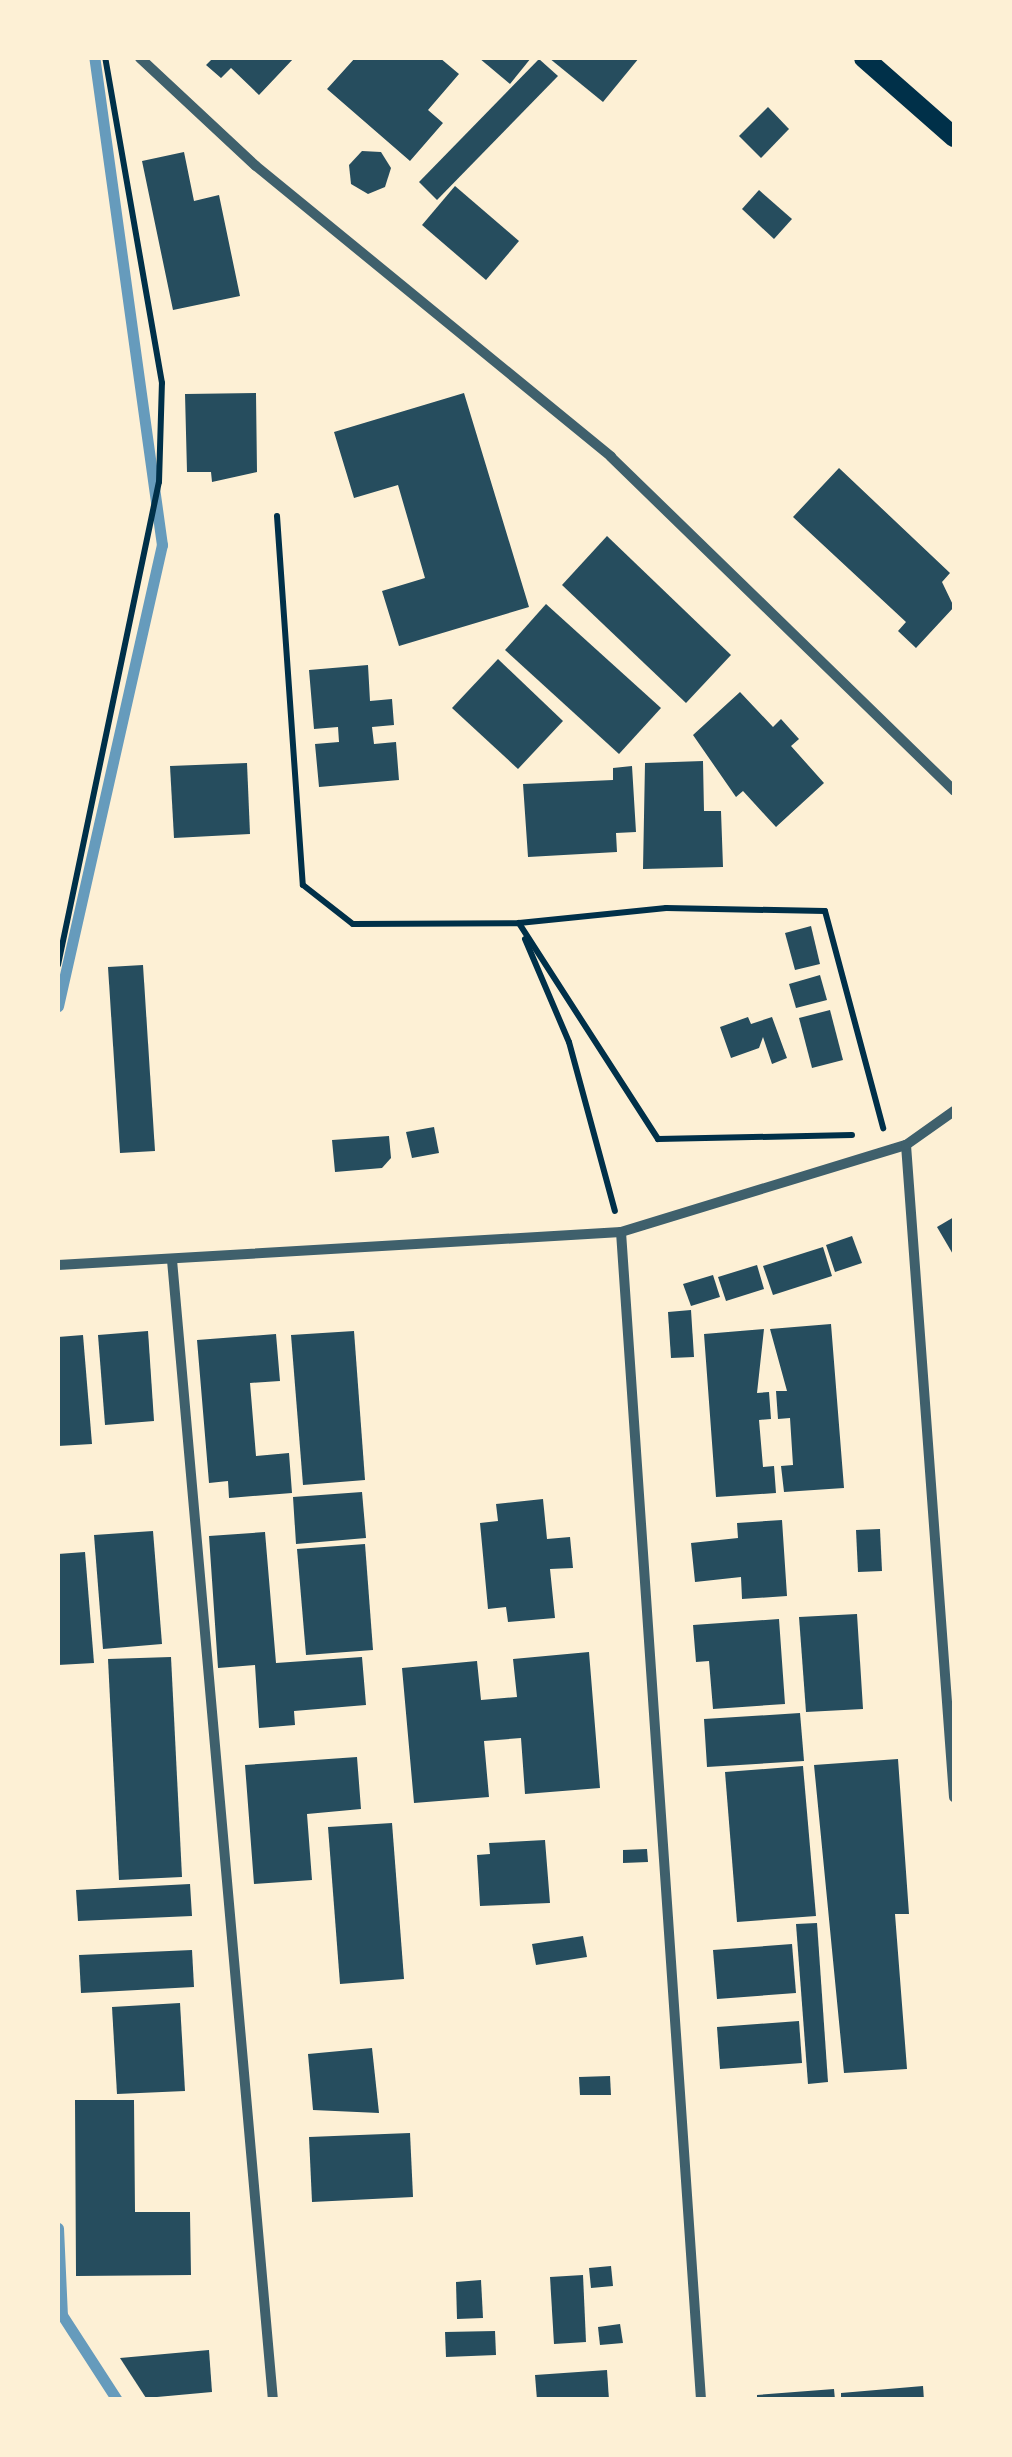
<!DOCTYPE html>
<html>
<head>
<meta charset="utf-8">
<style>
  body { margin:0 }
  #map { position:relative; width:1012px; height:2457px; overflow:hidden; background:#fdf0d5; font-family:Commissioner,sans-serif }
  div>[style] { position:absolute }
  .stream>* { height:11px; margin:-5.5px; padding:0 5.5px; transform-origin:5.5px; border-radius:5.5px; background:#669bbc }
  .building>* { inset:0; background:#264d5e }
  .path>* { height:6px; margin:-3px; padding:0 3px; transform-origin:3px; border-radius:3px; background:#003049 }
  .minor>* { height:10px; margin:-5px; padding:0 5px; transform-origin:5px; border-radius:5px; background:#3f606c }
  .secondary>* { height:20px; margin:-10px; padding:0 10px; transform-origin:10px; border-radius:10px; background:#003049 }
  span { translate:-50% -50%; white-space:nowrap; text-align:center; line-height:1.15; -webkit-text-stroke:8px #fdf0d5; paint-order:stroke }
  .frame { position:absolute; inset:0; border:60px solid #fdf0d5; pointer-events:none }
</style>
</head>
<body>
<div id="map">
  <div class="stream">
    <div style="left:58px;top:1006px;width:473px;rotate:-77.3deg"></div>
    <div style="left:162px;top:545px;width:492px;rotate:-97.9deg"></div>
    <div style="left:58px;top:2228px;width:87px;rotate:87.4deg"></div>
    <div style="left:62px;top:2315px;width:101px;rotate:57.1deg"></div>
  </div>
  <div class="building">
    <div style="clip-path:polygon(213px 58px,294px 58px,259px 95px,231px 68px,221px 78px,206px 65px)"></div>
    <div style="clip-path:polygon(355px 58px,440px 58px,459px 74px,428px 110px,443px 123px,410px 161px,327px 89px)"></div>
    <div style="clip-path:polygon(479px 58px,531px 58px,510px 84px)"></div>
    <div style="clip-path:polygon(549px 58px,639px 58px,603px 102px)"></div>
    <div style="clip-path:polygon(539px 59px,558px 76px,437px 200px,419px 182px)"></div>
    <div style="clip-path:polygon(768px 107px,789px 129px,761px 158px,739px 136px)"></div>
    <div style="clip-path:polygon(362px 151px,381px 152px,391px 168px,385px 187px,368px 194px,351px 184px,349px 165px)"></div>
    <div style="clip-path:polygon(184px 152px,194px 201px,219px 195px,240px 296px,173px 310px,142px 161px)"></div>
    <div style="clip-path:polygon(455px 186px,519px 241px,486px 280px,422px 225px)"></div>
    <div style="clip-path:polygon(759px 190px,792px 219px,774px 239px,742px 209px)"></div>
    <div style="clip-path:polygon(256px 393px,257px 472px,212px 482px,211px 472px,187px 472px,185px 394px)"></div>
    <div style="clip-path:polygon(464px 393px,529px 607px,399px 646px,382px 591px,425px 578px,398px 485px,354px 498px,334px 432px)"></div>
    <div style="clip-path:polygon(839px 468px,950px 573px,942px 582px,954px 607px,916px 648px,898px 631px,906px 622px,793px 517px)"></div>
    <div style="clip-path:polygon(607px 536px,731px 655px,686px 703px,562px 585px)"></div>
    <div style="clip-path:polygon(546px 604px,661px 708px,619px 754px,505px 650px)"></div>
    <div style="clip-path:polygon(498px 659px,563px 721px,518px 769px,452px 708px)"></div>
    <div style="clip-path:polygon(368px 665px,370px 701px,392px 699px,394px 725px,372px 727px,374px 744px,396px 742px,399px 780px,319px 787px,315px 744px,339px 742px,338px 727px,314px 729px,309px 670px)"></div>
    <div style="clip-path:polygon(740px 692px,773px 727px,781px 719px,799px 739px,791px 746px,824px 783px,776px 827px,743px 791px,736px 797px,693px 735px)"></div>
    <div style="clip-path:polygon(703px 761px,704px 811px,721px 811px,723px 867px,643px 869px,645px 763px)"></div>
    <div style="clip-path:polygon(247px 763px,250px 834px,174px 838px,170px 766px)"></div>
    <div style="clip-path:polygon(632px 766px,636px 832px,616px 833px,617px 852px,528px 857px,523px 784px,613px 780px,613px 768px)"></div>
    <div style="clip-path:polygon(811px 926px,820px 964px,795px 970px,785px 933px)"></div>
    <div style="clip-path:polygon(143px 965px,155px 1151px,120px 1153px,108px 967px)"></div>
    <div style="clip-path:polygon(820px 975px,827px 1000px,796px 1008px,789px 984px)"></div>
    <div style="clip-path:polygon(830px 1010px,843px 1060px,812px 1068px,799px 1018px)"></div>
    <div style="clip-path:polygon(748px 1017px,751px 1024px,772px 1017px,787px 1058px,772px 1064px,763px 1037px,759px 1048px,731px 1058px,720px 1027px)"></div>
    <div style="clip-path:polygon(434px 1127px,439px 1153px,412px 1158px,406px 1132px)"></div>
    <div style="clip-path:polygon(389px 1136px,391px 1158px,382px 1168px,335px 1172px,332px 1140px)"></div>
    <div style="clip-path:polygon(954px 1217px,954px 1256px,937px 1227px)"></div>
    <div style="clip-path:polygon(852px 1236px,862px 1263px,835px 1272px,826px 1245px)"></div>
    <div style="clip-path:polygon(823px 1247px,832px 1276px,773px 1295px,763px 1266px)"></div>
    <div style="clip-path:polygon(757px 1265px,764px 1289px,726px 1301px,718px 1277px)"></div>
    <div style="clip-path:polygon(713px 1275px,720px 1297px,691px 1306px,683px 1284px)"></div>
    <div style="clip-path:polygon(691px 1310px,694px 1357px,671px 1358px,668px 1312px)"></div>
    <div style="clip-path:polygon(831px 1324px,844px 1488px,784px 1492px,781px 1466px,793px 1465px,790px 1418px,778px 1419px,776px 1391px,787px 1391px,770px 1329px)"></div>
    <div style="clip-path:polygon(764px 1329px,757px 1393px,769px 1392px,771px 1419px,759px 1420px,763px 1467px,774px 1466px,776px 1493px,716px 1497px,704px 1334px)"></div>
    <div style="clip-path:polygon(148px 1331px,154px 1421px,105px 1425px,98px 1335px)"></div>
    <div style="clip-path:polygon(354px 1331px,365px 1480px,303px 1485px,291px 1335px)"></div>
    <div style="clip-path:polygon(276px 1334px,280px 1381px,250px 1383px,256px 1456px,289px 1453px,292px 1493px,229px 1498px,228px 1481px,209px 1483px,197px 1340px)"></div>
    <div style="clip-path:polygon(83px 1335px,92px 1444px,58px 1446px,58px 1337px)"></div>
    <div style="clip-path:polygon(362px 1492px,366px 1538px,296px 1544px,293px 1497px)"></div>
    <div style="clip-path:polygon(543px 1499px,547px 1539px,570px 1537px,573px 1568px,550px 1569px,555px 1618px,508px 1622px,506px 1607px,488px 1609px,480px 1523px,498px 1521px,496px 1504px)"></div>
    <div style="clip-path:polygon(782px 1520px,787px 1596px,742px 1599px,741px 1577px,695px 1582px,691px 1543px,738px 1538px,737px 1523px)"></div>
    <div style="clip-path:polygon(880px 1529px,882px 1571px,858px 1572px,856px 1530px)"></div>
    <div style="clip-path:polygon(153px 1531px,162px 1644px,103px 1649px,94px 1535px)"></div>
    <div style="clip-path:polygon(265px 1532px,276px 1663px,362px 1657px,366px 1705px,294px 1711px,295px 1725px,259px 1728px,255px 1665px,218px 1668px,209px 1536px)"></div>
    <div style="clip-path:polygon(365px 1544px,373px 1650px,306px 1655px,297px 1549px)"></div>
    <div style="clip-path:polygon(85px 1552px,94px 1663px,58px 1665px,58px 1554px)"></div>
    <div style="clip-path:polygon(857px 1614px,863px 1709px,806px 1712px,799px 1617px)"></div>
    <div style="clip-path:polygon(779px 1619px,785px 1704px,713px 1709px,709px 1661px,696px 1662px,693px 1625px)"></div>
    <div style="clip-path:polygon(589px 1652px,600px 1788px,525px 1794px,521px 1738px,484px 1741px,489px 1797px,414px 1803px,402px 1668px,477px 1661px,481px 1700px,517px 1697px,513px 1659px)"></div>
    <div style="clip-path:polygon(171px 1657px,182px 1877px,119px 1880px,108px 1659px)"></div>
    <div style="clip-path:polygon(800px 1713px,804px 1761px,707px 1767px,704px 1719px)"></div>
    <div style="clip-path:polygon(357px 1757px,361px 1809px,307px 1814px,312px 1880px,254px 1884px,245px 1765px)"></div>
    <div style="clip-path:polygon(898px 1759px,909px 1914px,895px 1914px,907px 2069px,844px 2073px,814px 1765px)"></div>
    <div style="clip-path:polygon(803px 1766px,816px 1916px,737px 1922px,725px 1772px)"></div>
    <div style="clip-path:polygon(392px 1823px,404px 1979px,340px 1984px,328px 1827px)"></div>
    <div style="clip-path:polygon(545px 1840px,550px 1903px,480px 1906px,477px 1855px,490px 1854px,489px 1843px)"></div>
    <div style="clip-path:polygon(647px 1849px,648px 1862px,623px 1863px,623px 1850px)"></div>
    <div style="clip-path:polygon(190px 1884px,192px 1916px,78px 1921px,76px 1890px)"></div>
    <div style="clip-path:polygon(817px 1923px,828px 2082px,808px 2084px,796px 1924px)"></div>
    <div style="clip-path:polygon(583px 1936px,587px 1957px,536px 1965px,532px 1944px)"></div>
    <div style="clip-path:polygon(792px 1944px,796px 1993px,717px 1999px,713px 1950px)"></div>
    <div style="clip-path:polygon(192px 1950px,194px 1987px,81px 1993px,79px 1955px)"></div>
    <div style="clip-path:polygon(180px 2003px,185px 2091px,117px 2094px,112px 2007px)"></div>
    <div style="clip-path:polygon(799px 2021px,802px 2063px,720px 2069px,717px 2027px)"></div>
    <div style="clip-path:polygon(372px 2048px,379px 2113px,313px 2110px,308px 2054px)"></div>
    <div style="clip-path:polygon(610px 2076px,611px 2095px,580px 2095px,579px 2077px)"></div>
    <div style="clip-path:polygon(75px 2100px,134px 2100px,135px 2212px,190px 2212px,191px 2275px,76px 2276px)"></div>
    <div style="clip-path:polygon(410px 2133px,413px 2197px,312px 2202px,309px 2137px)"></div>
    <div style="clip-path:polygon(611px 2266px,613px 2286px,591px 2288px,589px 2268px)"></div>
    <div style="clip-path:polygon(583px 2275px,586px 2342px,554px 2344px,550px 2277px)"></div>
    <div style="clip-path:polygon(481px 2280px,483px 2318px,457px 2319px,456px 2282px)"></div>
    <div style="clip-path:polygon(620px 2324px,623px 2343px,600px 2345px,598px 2327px)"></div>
    <div style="clip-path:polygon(495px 2331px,496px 2355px,446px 2357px,445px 2332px)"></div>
    <div style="clip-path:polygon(209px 2350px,212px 2392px,146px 2398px,120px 2358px)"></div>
    <div style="clip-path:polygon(607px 2370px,609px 2400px,537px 2400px,535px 2375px)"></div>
    <div style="clip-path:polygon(923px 2386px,924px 2400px,841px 2400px,841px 2393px)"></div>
    <div style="clip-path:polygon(834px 2389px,835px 2400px,757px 2400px,757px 2395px)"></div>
  </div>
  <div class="path">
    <div style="left:277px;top:516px;width:370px;rotate:86deg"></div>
    <div style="left:303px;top:885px;width:63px;rotate:38deg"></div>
    <div style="left:353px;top:924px;width:166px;rotate:-0.3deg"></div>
    <div style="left:525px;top:939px;width:112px;rotate:66.9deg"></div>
    <div style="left:569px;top:1042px;width:175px;rotate:74.8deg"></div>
    <div style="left:58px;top:965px;width:493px;rotate:-78.2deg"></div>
    <div style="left:159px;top:482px;width:99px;rotate:-88.3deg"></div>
    <div style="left:162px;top:383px;width:330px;rotate:-99.9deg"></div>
    <div style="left:852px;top:1135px;width:194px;rotate:178.8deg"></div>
    <div style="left:658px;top:1139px;width:257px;rotate:-122.8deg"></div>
    <div style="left:519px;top:923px;width:148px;rotate:-5.8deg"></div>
    <div style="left:666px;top:908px;width:159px;rotate:1.1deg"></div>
    <div style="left:825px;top:911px;width:225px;rotate:75deg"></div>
  </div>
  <div class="minor">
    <div style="left:140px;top:58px;width:158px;rotate:43deg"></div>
    <div style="left:256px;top:166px;width:459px;rotate:39.3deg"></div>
    <div style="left:611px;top:457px;width:479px;rotate:44.2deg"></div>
    <div style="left:906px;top:1145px;width:654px;rotate:85.79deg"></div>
    <div style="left:621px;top:1232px;width:1171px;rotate:86.08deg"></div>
    <div style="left:172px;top:1260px;width:1144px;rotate:84.94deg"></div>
    <div style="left:58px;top:1265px;width:564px;rotate:-3.35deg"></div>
    <div style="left:621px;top:1232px;width:298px;rotate:-17deg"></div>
    <div style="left:906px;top:1145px;width:59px;rotate:-35.3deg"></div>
  </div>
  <div class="secondary">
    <div style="left:864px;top:58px;width:120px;rotate:41.3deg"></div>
  </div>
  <div class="frame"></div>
</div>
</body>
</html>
